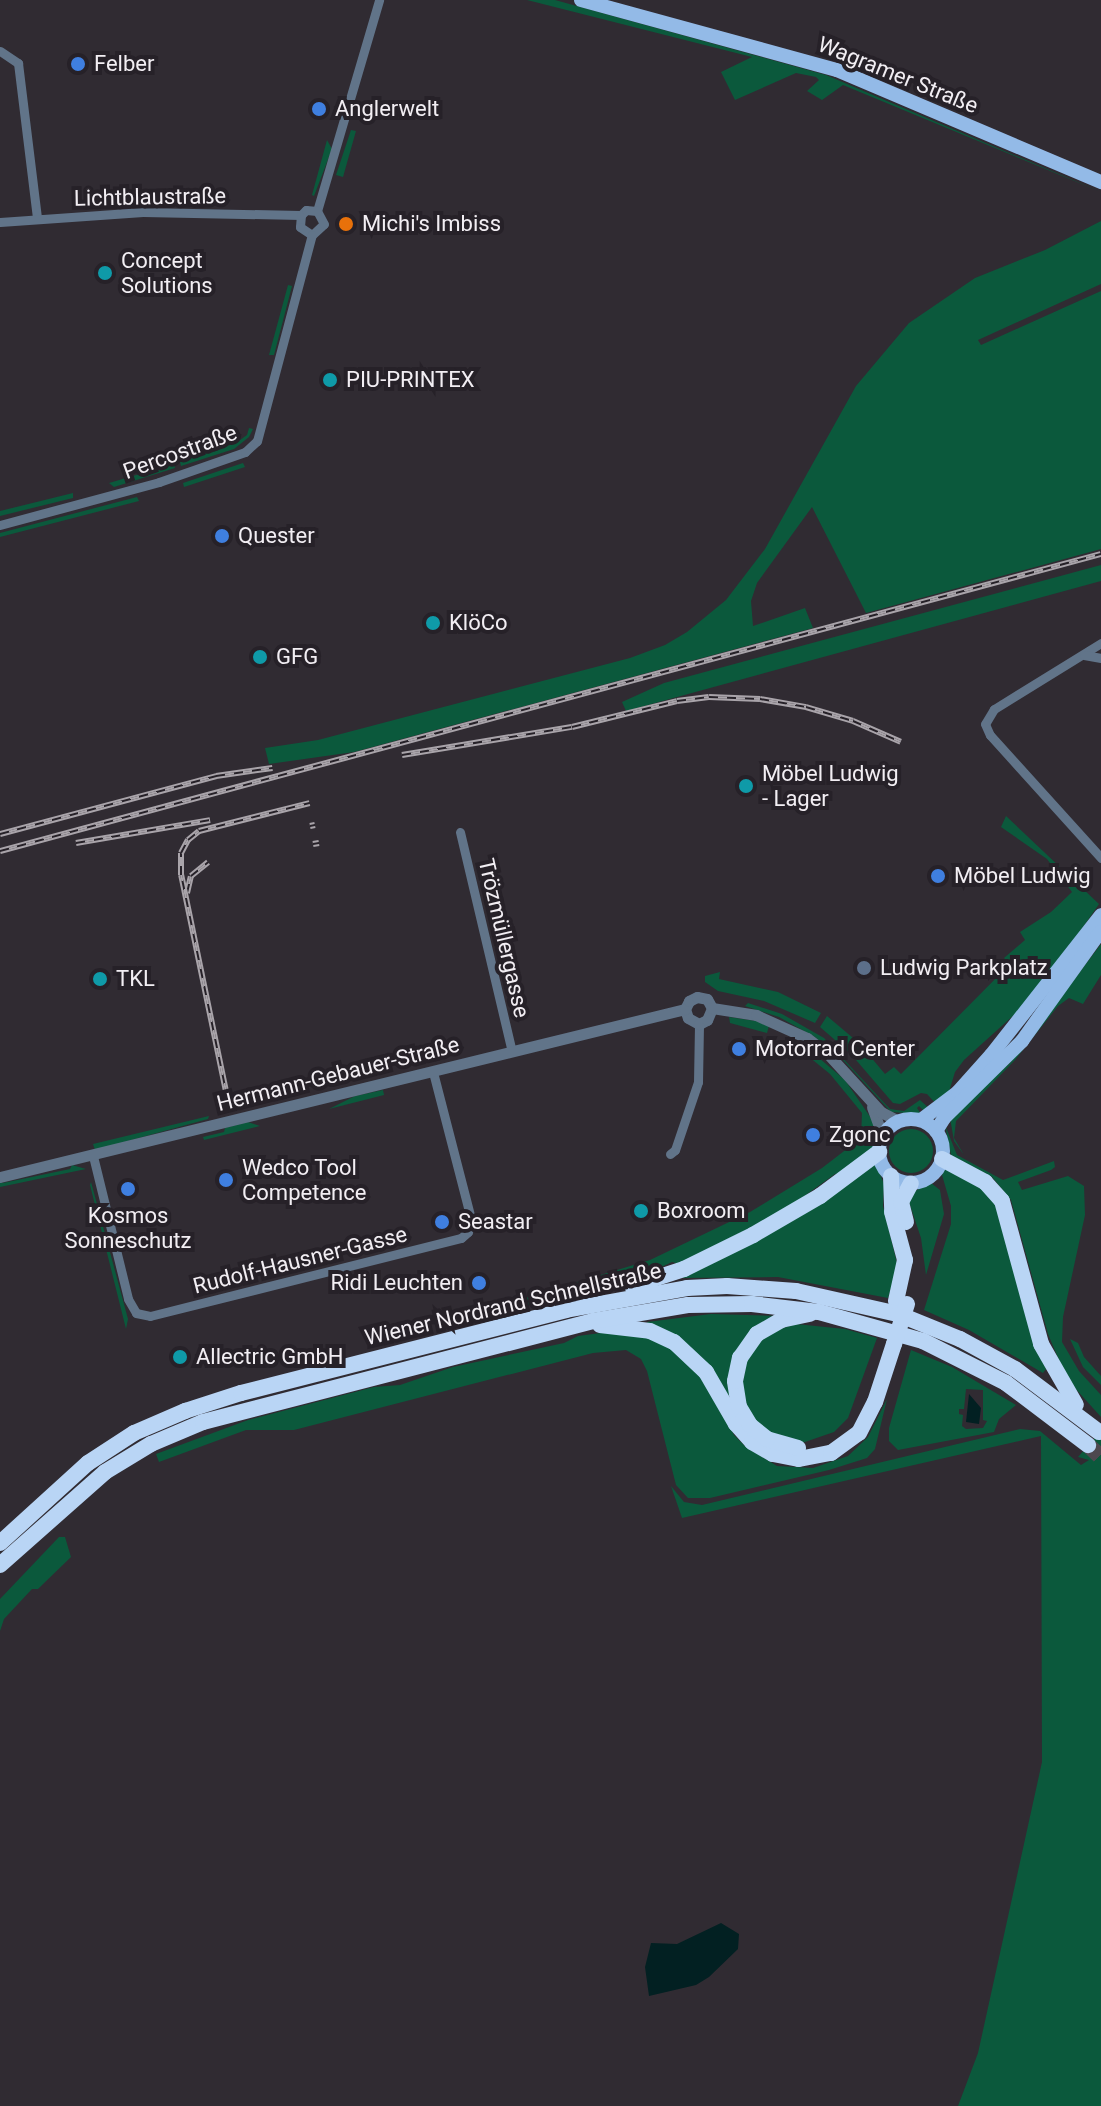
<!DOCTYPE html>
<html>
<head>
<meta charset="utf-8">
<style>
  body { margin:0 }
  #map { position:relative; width:1101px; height:2106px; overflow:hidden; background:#302b32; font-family:Roboto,sans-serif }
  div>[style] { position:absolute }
  .green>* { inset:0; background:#0b593c }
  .round { border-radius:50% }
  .water>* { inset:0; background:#022022 }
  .motorway-tunnel>* { height:16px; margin-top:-8px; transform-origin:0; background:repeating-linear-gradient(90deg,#4d484f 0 16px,transparent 0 24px) }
  .minor>* { height:9px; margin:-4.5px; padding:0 4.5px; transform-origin:4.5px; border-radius:4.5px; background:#617489 }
  .tertiary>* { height:11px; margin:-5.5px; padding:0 5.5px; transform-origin:5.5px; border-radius:5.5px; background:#617489 }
  .primary>* { height:14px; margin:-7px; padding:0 7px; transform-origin:7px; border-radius:7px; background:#93bae7 }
  .primary>.ring { margin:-7px; padding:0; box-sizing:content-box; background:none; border:14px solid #93bae7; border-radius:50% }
  .motorway>* { height:16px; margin:-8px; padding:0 8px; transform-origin:8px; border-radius:8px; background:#b9d5f5 }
  .rail>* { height:6px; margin-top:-3px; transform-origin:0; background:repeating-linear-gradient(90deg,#262128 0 9px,#a9a4aa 0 18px); box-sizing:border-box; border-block:2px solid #a9a4aa }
  .motorway-bridge>* { height:16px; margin:-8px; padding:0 8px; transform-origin:8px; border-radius:8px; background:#b9d5f5 }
  .dots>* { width:22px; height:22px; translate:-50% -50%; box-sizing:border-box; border:4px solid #262128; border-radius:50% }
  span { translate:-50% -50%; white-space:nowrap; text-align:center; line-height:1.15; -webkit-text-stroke:8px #262128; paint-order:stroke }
  .poi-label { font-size:22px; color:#f2eef3 }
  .left { translate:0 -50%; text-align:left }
  .right { translate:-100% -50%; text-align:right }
  .street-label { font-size:22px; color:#f2eef3 }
</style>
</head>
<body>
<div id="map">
  <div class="green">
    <div style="clip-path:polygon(527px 0,555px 0,826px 75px,1101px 192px,843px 85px,822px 100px,807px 91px,819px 80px,816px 77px,796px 73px,735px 100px,721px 72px,752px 57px)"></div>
    <div style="clip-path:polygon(351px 130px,356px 131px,343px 177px,336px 175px)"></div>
    <div style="clip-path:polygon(327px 140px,332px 149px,314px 196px,312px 195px)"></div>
    <div style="clip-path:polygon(1101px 221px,1101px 284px,978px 340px,981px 345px,1101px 291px,1101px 549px,866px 613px,812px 507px,757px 583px,751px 601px,753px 626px,805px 608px,813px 628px,354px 752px,269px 764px,265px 748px,318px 740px,630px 658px,665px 645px,687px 632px,726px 600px,765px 549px,856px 386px,909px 323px,975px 278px,1045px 250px)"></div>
    <div style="clip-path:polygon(288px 285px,292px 286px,274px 355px,269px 355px)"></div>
    <div style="clip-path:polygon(249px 428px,253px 429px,249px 437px,234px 449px,181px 466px,180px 462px,236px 443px,247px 435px)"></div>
    <div style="clip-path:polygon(243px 463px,245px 467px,184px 487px,183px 483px)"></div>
    <div style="clip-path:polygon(174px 464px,175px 468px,114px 487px,109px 483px)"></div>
    <div style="clip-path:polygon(73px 493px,73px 498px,0 516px,0 511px)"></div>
    <div style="clip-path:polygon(137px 497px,139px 501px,0 537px,0 533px)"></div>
    <div style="clip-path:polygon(1101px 565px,1101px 581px,626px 711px,622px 702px,664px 683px)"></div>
    <div style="clip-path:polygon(1006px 816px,1099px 904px,1036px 995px,964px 1060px,955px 1072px,948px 1095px,937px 1105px,927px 1094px,921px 1093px,900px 1104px,893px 1103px,850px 1053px,820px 1027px,827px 1016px,859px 1043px,885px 1074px,894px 1067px,901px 1074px,1010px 964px,1004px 958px,1025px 940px,1020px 932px,1051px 912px,1072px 892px,1047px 859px,1001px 827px)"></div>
    <div style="clip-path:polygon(1101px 944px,1101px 975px,1083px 1004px,1069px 998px,1058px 1006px,1015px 1060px,956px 1121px,954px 1138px,964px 1155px,954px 1141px,950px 1118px,1011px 1062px)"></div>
    <div style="clip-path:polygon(720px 972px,719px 979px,778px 992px,821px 1013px,815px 1023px,764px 1001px,718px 991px,705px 982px,705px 976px)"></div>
    <div style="clip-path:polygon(748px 1003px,782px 1014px,824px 1038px,890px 1109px,904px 1111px,920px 1100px,931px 1110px,923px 1110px,919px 1106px,917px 1108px,921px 1114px,891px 1112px,842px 1059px,815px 1037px,779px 1017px,745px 1006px)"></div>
    <div style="clip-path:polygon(729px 1017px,756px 1021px,769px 1026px,767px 1033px,730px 1023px)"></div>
    <div style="clip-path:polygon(806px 1047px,845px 1080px,875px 1124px,873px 1148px,843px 1173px,835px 1174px,785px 1210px,680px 1264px,672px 1262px,625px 1284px,537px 1303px,450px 1328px,449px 1321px,650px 1260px,750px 1212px,822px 1168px,861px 1138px,862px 1113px,830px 1074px,803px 1052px)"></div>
    <div style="clip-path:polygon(383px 1090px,384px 1095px,329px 1109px,355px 1096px)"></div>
    <div style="clip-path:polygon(209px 1116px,208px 1119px,95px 1150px,93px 1144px)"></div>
    <div style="clip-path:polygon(248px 1122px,260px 1126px,204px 1140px,203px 1137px,224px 1132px,225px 1128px)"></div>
    <div style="clip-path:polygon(945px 1125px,957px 1155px,1003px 1180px,1054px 1161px,1055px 1167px,1051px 1170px,1018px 1182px,1022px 1190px,1068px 1176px,1084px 1186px,1085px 1215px,1063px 1317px,1062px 1342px,1079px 1371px,1101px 1395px,1101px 1417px,1074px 1387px,1059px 1360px,1048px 1334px,1011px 1200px,992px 1177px,951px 1155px)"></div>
    <div class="round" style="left:889px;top:1129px;width:44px;height:44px"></div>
    <div style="clip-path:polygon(876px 1164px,884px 1184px,883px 1206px,898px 1267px,888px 1298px,778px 1277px,676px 1278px)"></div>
    <div style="clip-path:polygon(72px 1165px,86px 1169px,0 1187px,0 1181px,3px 1183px,70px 1169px)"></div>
    <div style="clip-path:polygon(945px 1169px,980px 1183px,996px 1198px,1046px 1369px,1043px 1373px,969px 1330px,924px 1310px,951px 1224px,951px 1206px,942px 1175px)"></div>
    <div style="clip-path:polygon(91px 1182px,128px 1319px,126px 1329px,90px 1185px)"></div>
    <div style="clip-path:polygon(931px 1183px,940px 1190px,944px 1214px,926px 1275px,921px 1238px,909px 1202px,913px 1192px)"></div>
    <div style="clip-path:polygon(711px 1314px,779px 1316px,760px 1326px,733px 1400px,648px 1325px,647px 1322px)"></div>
    <div style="clip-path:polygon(796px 1324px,845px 1329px,877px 1338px,848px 1418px,834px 1432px,802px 1443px,774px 1436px,755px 1421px,748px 1410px,742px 1387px,747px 1359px,759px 1341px,773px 1331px)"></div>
    <div style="clip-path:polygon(608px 1332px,645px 1336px,678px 1352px,708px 1384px,734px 1435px,746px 1447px,777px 1466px,813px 1468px,848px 1456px,868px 1437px,887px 1399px,875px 1449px,867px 1458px,829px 1470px,710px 1498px,688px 1498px,676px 1485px,647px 1371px,641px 1359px,626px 1350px,593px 1353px,294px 1430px,246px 1430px,159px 1462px,156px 1454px,248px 1420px,374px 1387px,400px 1385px,453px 1367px,564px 1343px,578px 1336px)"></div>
    <div style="clip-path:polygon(1070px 1339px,1078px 1343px,1084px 1357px,1101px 1376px,1101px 1385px,1083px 1367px)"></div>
    <div style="clip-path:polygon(evenodd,911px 1350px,952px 1367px,1016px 1405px,999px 1419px,994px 1432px,898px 1450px,889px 1441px,889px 1428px,911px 1350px,966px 1389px,983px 1390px,983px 1420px,987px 1421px,983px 1428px,966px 1429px,962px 1426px,963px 1415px,959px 1414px,959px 1409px,964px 1409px,966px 1389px)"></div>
    <div style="clip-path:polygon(1020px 1429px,1040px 1431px,1081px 1465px,1089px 1460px,1078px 1457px,1101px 1431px,1101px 2106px,958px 2106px,978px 2053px,1042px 1762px,1041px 1436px,682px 1518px,671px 1486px,684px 1502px,702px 1505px)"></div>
    <div style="clip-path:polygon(59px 1537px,65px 1537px,71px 1557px,38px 1589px,32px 1589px,4px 1619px,0 1631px,0 1599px)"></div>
  </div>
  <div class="water">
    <div style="clip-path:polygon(969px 1394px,981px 1408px,979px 1424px,966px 1422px)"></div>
    <div style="clip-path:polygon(721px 1923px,739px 1934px,738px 1949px,709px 1977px,696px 1985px,649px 1996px,645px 1967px,651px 1943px,677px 1944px)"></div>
  </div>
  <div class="motorway-tunnel">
    <div style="left:1088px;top:1445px;width:18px;rotate:43deg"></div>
  </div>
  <div class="minor">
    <div style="left:0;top:51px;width:22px;rotate:34deg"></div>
    <div style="left:18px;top:63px;width:155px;rotate:83deg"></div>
    <div style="left:317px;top:211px;width:220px;rotate:-73.6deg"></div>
    <div style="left:301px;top:215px;width:12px;rotate:95deg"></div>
    <div style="left:300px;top:227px;width:14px;rotate:34deg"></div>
    <div style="left:312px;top:235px;width:16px;rotate:-43deg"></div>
    <div style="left:324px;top:224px;width:15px;rotate:-118deg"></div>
    <div style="left:0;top:222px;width:143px;rotate:-4deg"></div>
    <div style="left:143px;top:212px;width:158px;rotate:1.1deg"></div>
    <div style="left:301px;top:215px;width:7px;rotate:-45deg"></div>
    <div style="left:306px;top:210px;width:11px;rotate:5deg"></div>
    <div style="left:0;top:525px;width:165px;rotate:-15.1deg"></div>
    <div style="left:159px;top:482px;width:91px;rotate:-19.2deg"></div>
    <div style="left:245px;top:452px;width:16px;rotate:-43deg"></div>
    <div style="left:257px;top:441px;width:213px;rotate:-75.1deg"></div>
    <div style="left:1101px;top:643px;width:126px;rotate:148.3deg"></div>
    <div style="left:994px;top:709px;width:17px;rotate:121deg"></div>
    <div style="left:985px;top:724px;width:12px;rotate:66deg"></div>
    <div style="left:990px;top:735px;width:166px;rotate:47.9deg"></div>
    <div style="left:1084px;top:655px;width:17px;rotate:10deg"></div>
    <div style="left:460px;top:832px;width:226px;rotate:76.7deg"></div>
    <div style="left:670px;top:1154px;width:6px;rotate:-39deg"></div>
    <div style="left:675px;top:1150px;width:72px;rotate:-71.3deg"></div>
    <div style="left:698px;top:1082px;width:58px;rotate:-89deg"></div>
    <div style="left:93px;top:1156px;width:147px;rotate:76.2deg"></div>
    <div style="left:128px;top:1299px;width:16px;rotate:60deg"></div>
    <div style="left:136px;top:1313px;width:14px;rotate:12deg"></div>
    <div style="left:150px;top:1316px;width:321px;rotate:-14.1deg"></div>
    <div style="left:461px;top:1238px;width:9px;rotate:-41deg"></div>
    <div style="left:468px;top:1232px;width:13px;rotate:-77deg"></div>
    <div style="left:471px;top:1219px;width:152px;rotate:-104.5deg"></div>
  </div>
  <div class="tertiary">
    <div style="left:685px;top:1009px;width:9px;rotate:72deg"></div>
    <div style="left:688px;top:1018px;width:13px;rotate:29deg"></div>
    <div style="left:699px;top:1024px;width:9px;rotate:-27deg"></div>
    <div style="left:707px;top:1020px;width:13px;rotate:-67deg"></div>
    <div style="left:872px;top:1107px;width:32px;rotate:70deg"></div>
    <div style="left:0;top:1177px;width:705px;rotate:-13.78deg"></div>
    <div style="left:685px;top:1009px;width:9px;rotate:-63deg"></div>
    <div style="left:689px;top:1001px;width:9px;rotate:-27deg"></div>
    <div style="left:697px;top:997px;width:10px;rotate:11deg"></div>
    <div style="left:707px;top:999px;width:10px;rotate:61deg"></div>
    <div style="left:712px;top:1008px;width:45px;rotate:9deg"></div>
    <div style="left:756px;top:1015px;width:56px;rotate:24.3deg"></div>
    <div style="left:807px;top:1038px;width:25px;rotate:37deg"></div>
    <div style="left:827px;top:1053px;width:80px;rotate:47.5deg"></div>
    <div style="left:881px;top:1112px;width:20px;rotate:27deg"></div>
  </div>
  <div class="primary">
    <div style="left:581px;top:0;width:265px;rotate:15.3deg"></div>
    <div style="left:837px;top:70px;width:287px;rotate:23deg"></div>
    <div class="ring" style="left:879px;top:1119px;width:50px;height:50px"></div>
    <div style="left:921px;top:1120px;width:46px;rotate:-37.1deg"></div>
    <div style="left:958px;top:1092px;width:50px;rotate:-48.3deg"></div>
    <div style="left:991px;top:1055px;width:178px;rotate:-51.8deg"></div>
    <div style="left:936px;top:1131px;width:15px;rotate:-58deg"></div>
    <div style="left:944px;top:1118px;width:110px;rotate:-44.6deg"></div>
    <div style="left:1022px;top:1041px;width:134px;rotate:-54.4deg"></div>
  </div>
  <div class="motorway">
    <div style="left:942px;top:1159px;width:49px;rotate:28.1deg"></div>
    <div style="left:985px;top:1182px;width:25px;rotate:48deg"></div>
    <div style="left:1002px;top:1201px;width:148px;rotate:74.7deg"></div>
    <div style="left:1041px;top:1344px;width:70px;rotate:60.2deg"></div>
    <div style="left:891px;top:1176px;width:36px;rotate:88deg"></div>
    <div style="left:892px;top:1212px;width:50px;rotate:74.8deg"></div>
    <div style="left:905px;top:1260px;width:42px;rotate:102.4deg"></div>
    <div style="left:906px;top:1222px;width:21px;rotate:-104deg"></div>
    <div style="left:901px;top:1202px;width:21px;rotate:-62deg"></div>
    <div style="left:632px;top:1286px;width:55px;rotate:-18.1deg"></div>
    <div style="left:684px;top:1269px;width:77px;rotate:-26.2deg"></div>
    <div style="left:753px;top:1235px;width:78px;rotate:-30.2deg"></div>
    <div style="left:820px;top:1196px;width:74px;rotate:-36.7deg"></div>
    <div style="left:600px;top:1325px;width:50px;rotate:6.8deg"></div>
    <div style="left:650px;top:1331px;width:26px;rotate:25deg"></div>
    <div style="left:674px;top:1342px;width:44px;rotate:43.2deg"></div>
    <div style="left:706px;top:1372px;width:60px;rotate:60deg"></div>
    <div style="left:736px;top:1424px;width:24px;rotate:48deg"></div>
    <div style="left:752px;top:1442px;width:24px;rotate:30deg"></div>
    <div style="left:773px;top:1454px;width:26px;rotate:11deg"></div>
    <div style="left:799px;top:1459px;width:33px;rotate:-11deg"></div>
    <div style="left:831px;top:1453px;width:34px;rotate:-36deg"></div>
    <div style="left:859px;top:1433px;width:35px;rotate:-63deg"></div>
    <div style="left:875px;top:1402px;width:61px;rotate:-71.9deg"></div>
    <div style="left:798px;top:1448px;width:32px;rotate:-164deg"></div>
    <div style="left:767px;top:1439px;width:22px;rotate:-141deg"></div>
    <div style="left:750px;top:1425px;width:21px;rotate:-121deg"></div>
    <div style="left:739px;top:1407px;width:26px;rotate:-99deg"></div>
    <div style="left:735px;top:1381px;width:24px;rotate:-78deg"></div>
    <div style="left:740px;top:1358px;width:29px;rotate:-55deg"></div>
    <div style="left:757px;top:1334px;width:28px;rotate:-30deg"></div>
    <div style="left:781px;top:1320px;width:30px;rotate:-12deg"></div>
    <div style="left:0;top:1543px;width:119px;rotate:-42.3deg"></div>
    <div style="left:88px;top:1463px;width:55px;rotate:-33.1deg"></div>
    <div style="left:134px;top:1433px;width:56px;rotate:-23.3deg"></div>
    <div style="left:185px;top:1411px;width:59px;rotate:-17.8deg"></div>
    <div style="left:241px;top:1393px;width:335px;rotate:-14.3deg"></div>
    <div style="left:566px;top:1310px;width:123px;rotate:-10.3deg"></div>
    <div style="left:687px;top:1288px;width:40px;rotate:-2.9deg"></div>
    <div style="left:727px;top:1286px;width:69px;rotate:4.1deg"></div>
    <div style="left:796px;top:1291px;width:105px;rotate:12.7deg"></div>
    <div style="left:898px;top:1314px;width:67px;rotate:22deg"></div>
    <div style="left:960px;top:1339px;width:63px;rotate:28.6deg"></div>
    <div style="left:1015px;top:1369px;width:105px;rotate:36.9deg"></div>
    <div style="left:0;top:1565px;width:140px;rotate:-41.5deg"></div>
    <div style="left:105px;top:1472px;width:54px;rotate:-31.3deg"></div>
    <div style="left:151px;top:1444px;width:56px;rotate:-22.9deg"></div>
    <div style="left:203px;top:1422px;width:403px;rotate:-14.5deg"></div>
    <div style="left:593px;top:1321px;width:96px;rotate:-9.6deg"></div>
    <div style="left:688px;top:1305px;width:64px;rotate:-0.9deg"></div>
    <div style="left:752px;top:1304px;width:67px;rotate:6.8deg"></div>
    <div style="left:819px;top:1312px;width:108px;rotate:15.6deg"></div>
    <div style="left:923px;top:1341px;width:93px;rotate:26.8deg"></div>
    <div style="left:1006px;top:1383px;width:103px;rotate:37.1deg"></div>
  </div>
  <div class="rail">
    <div style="left:402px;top:755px;width:172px;rotate:-9.4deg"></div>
    <div style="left:572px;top:727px;width:108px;rotate:-13.9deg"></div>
    <div style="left:677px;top:701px;width:32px;rotate:-7deg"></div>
    <div style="left:709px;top:697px;width:51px;rotate:2.2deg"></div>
    <div style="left:760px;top:699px;width:47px;rotate:9.9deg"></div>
    <div style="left:806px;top:707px;width:49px;rotate:16.6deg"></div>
    <div style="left:853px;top:721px;width:52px;rotate:23.6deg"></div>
    <div style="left:310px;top:826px;width:5px;rotate:-11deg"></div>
    <div style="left:0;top:834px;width:224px;rotate:-15deg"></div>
    <div style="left:216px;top:776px;width:57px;rotate:-8.1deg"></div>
    <div style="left:76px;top:843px;width:136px;rotate:-9.7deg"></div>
    <div style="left:313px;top:844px;width:6px;rotate:-9deg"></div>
    <div style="left:0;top:851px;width:1140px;rotate:-15.1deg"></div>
    <div style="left:187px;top:893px;width:17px;rotate:-77deg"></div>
    <div style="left:191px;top:876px;width:22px;rotate:-39deg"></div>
    <div style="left:228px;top:1101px;width:231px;rotate:-101.7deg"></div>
    <div style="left:181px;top:875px;width:22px;rotate:-90deg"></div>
    <div style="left:181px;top:853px;width:15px;rotate:-62deg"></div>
    <div style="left:188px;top:840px;width:14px;rotate:-39deg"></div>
    <div style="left:199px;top:831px;width:114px;rotate:-14.2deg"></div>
  </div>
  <div class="motorway-bridge">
    <div style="left:894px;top:1344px;width:42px;rotate:-72deg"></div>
  </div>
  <div class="dots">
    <div style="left:78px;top:64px;background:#3f7fe0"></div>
    <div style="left:319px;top:109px;background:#3f7fe0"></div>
    <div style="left:346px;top:224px;background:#e8710a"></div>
    <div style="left:105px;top:273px;background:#0f9aa8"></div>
    <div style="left:330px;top:380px;background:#0f9aa8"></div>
    <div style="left:222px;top:536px;background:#3f7fe0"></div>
    <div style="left:433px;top:623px;background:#0f9aa8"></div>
    <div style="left:260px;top:657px;background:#0f9aa8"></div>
    <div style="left:746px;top:786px;background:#0f9aa8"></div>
    <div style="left:938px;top:876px;background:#3f7fe0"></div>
    <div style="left:864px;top:968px;background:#5c6f8a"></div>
    <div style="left:100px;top:979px;background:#0f9aa8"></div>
    <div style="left:739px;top:1049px;background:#3f7fe0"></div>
    <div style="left:813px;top:1135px;background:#3f7fe0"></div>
    <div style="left:226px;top:1180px;background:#3f7fe0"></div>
    <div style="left:128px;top:1189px;background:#3f7fe0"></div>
    <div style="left:641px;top:1211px;background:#0f9aa8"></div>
    <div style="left:442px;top:1222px;background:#3f7fe0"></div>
    <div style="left:479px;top:1283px;background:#3f7fe0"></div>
    <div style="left:180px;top:1357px;background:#0f9aa8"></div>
  </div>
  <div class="poi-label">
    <span class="left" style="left:94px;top:64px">Felber</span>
    <span class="left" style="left:335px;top:109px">Anglerwelt</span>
    <span class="left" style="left:362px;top:224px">Michi's Imbiss</span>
    <span class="left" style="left:121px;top:273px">Concept<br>Solutions</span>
    <span class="left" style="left:346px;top:380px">PIU-PRINTEX</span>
    <span class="left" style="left:238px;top:536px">Quester</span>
    <span class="left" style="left:449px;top:623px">KlöCo</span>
    <span class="left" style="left:276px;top:657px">GFG</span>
    <span class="left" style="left:762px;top:786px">Möbel Ludwig<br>- Lager</span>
    <span class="left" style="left:954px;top:876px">Möbel Ludwig</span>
    <span class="left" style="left:880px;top:968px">Ludwig Parkplatz</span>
    <span class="left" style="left:116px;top:979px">TKL</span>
    <span class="left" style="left:755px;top:1049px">Motorrad Center</span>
    <span class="left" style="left:829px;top:1135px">Zgonc</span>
    <span class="left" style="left:242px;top:1180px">Wedco Tool<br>Competence</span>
    <span class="left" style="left:657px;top:1211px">Boxroom</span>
    <span style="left:128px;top:1228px">Kosmos<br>Sonneschutz</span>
    <span class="left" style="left:458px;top:1222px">Seastar</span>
    <span class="right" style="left:463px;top:1283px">Ridi Leuchten</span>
    <span class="left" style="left:196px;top:1357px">Allectric GmbH</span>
  </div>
  <div class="street-label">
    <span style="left:898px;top:75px;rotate:22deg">Wagramer Straße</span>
    <span style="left:150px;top:197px;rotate:-1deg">Lichtblaustraße</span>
    <span style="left:180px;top:452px;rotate:-20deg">Percostraße</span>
    <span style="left:504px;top:938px;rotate:77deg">Trözmüllergasse</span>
    <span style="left:338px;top:1074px;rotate:-14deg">Hermann-Gebauer-Straße</span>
    <span style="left:300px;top:1260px;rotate:-14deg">Rudolf-Hausner-Gasse</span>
    <span style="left:513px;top:1304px;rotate:-13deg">Wiener Nordrand Schnellstraße</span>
  </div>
</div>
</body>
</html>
